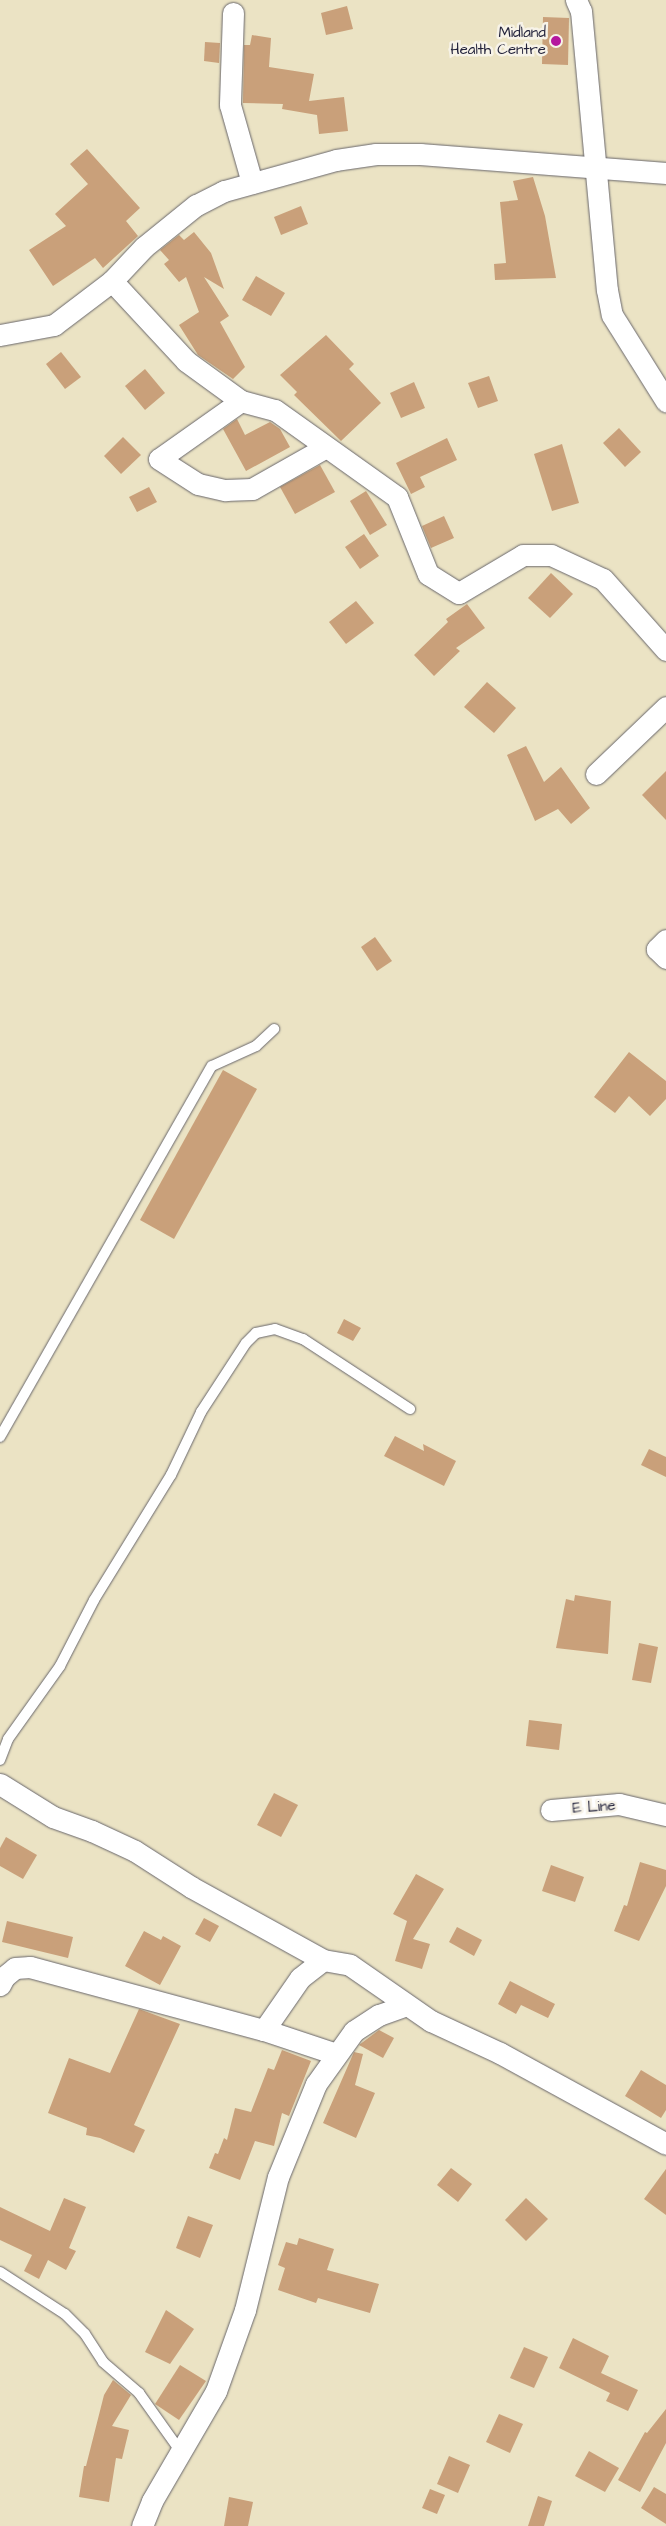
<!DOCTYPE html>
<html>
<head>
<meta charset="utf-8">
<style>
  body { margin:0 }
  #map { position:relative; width:666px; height:2526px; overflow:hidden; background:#ebe3c4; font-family:"Architects Daughter",sans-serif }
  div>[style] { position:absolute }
  .building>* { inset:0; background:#c9a07a }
  .roads { filter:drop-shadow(0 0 1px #68666b) drop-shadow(0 0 1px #68666b) }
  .lane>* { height:10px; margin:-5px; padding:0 5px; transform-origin:5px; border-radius:5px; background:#fff }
  .street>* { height:21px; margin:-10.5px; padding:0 10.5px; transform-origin:10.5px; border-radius:10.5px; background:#fff }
  .dots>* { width:14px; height:14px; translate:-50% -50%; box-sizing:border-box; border:2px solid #f7f3e8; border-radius:50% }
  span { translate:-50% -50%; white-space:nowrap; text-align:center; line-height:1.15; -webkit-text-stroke:5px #f7f3e8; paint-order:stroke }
  .poi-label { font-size:15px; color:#22223b }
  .right { translate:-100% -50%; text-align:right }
  .street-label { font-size:15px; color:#22223b }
</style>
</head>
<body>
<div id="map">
  <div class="building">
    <div style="clip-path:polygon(347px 6px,353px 29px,326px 35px,321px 13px)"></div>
    <div style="clip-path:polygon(543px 17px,569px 18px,568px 65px,542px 64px)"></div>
    <div style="clip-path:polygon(252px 35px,271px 38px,269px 67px,314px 74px,309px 101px,344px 97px,348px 131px,319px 134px,317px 115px,282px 109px,283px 104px,243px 103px,244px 45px,250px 45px)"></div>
    <div style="clip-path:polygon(205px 42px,220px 43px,219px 63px,204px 61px)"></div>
    <div style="clip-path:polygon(87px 149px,140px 208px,126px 221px,138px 236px,103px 268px,95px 258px,53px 286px,29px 250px,66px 226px,55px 214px,88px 184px,70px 164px)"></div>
    <div style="clip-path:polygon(533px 177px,545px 216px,556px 278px,495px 280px,494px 264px,506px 263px,500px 202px,518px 200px,513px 181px)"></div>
    <div style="clip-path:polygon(301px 206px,308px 224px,281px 235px,274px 217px)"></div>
    <div style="clip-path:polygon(194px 232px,211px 253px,224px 289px,204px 277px,229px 316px,220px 322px,245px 367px,233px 379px,198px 355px,179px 325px,199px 312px,186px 277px,179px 282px,164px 264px,169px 260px,160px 250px,179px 235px,184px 240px)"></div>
    <div style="clip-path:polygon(256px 276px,285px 293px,271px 316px,242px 300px)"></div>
    <div style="clip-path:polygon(326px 335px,354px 364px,349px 369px,381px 403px,341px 441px,294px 395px,297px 392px,280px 375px)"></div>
    <div style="clip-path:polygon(61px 352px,81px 377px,65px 389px,46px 364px)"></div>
    <div style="clip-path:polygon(145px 369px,165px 393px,145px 410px,125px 386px)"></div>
    <div style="clip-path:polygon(489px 376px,498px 401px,478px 408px,468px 383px)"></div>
    <div style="clip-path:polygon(414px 382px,425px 408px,401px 418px,390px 393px)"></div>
    <div style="clip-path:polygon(237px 419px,245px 435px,270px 422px,280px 429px,290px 447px,246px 471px,223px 429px)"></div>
    <div style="clip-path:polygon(619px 428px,641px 452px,625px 467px,603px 443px)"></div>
    <div style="clip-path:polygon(123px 437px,141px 455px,121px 474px,104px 456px)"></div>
    <div style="clip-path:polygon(447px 438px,457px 460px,420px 477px,425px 487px,411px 494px,396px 463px)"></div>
    <div style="clip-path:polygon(562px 444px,579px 503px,552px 511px,534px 454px)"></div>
    <div style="clip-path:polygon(320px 465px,335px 492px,295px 514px,280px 487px)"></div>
    <div style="clip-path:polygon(149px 487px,157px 502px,137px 512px,129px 497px)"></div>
    <div style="clip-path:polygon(366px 491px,387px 525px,370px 535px,350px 501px)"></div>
    <div style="clip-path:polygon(444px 516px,454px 538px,431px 548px,422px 526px)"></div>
    <div style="clip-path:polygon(364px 534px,379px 556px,360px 569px,345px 547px)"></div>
    <div style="clip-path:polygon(551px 573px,573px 594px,550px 618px,528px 598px)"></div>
    <div style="clip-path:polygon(356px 601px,374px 623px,346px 644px,329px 622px)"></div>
    <div style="clip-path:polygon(467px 604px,485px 628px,456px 648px,460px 651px,434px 676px,414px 655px,448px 622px,446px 619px)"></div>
    <div style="clip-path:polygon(487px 682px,516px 708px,494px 733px,464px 707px)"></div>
    <div style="clip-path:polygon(526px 746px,544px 782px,561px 767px,590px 808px,571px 824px,558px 809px,535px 821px,507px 755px)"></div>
    <div style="clip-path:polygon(666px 771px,666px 820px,642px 795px)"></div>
    <div style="clip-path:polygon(375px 937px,392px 961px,377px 971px,361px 947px)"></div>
    <div style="clip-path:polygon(629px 1052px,666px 1081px,666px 1099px,650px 1116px,629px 1096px,615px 1113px,594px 1097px)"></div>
    <div style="clip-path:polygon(223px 1070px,257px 1089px,174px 1239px,140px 1220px)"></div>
    <div style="clip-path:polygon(344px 1319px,361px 1328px,353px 1341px,337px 1333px)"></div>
    <div style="clip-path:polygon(395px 1436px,424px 1451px,423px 1444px,456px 1461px,444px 1486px,384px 1456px)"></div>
    <div style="clip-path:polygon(649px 1449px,666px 1457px,666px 1477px,641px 1465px)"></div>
    <div style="clip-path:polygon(575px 1595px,611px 1601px,608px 1654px,556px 1648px,566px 1599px,574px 1601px)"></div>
    <div style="clip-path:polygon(639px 1643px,658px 1647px,651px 1683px,632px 1680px)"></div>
    <div style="clip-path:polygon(529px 1720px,562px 1724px,559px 1750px,526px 1746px)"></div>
    <div style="clip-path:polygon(274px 1793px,298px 1805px,281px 1837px,257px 1825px)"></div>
    <div style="clip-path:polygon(6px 1837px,37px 1855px,23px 1879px,0 1866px,0 1848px)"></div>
    <div style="clip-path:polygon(640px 1862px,666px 1870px,666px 1886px,639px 1941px,614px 1931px,624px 1905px,627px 1906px)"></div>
    <div style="clip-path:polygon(551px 1865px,584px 1877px,575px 1902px,542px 1891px)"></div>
    <div style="clip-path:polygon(416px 1874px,444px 1889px,413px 1939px,430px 1944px,422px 1969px,395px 1961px,407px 1921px,393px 1914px)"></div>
    <div style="clip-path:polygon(204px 1918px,219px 1926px,210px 1942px,195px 1934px)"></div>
    <div style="clip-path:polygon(7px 1921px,73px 1937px,68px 1958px,2px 1942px)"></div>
    <div style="clip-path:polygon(457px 1927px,482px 1940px,474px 1956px,449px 1942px)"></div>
    <div style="clip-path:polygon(144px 1931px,161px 1940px,163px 1936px,181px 1946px,160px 1985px,125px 1966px)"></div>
    <div style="clip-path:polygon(510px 1981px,555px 2004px,548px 2018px,521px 2005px,516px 2014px,498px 2004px)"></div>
    <div style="clip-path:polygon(139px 2009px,180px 2024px,134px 2125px,145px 2130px,134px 2153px,100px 2138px,86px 2135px,87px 2128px,48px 2113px,69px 2058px,110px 2073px)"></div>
    <div style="clip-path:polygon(379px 2030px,394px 2038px,383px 2058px,359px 2045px)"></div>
    <div style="clip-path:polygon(282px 2050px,311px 2061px,289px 2116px,282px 2113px,274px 2146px,255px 2141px,240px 2180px,209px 2168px,215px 2153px,218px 2154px,224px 2138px,227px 2140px,235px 2108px,251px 2112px,268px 2068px,274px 2070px)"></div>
    <div style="clip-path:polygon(354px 2052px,363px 2054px,355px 2085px,375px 2093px,356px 2138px,323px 2123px)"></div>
    <div style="clip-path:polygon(641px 2070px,666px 2085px,666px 2110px,661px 2118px,625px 2096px)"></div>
    <div style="clip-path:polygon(451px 2168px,472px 2184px,458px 2202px,437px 2185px)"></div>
    <div style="clip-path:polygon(666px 2169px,666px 2215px,644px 2199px)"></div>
    <div style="clip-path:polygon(64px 2198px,86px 2207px,69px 2248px,76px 2251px,66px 2270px,48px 2260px,39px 2279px,24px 2271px,32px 2255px,0 2240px,0 2207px,50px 2231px)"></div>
    <div style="clip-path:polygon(526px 2198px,548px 2219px,526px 2241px,505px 2220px)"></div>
    <div style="clip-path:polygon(188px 2216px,213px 2225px,200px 2258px,176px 2248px)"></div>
    <div style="clip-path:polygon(299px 2238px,334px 2249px,327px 2270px,379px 2284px,370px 2313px,318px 2298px,316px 2303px,278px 2290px,285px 2268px,278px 2265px,286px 2242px,297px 2245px)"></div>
    <div style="clip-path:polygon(166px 2310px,194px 2329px,170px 2364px,145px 2352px)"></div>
    <div style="clip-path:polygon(573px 2338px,609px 2356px,601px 2373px,638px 2390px,628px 2411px,606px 2401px,610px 2393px,559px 2368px)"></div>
    <div style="clip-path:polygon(524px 2347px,548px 2357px,534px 2388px,510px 2378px)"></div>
    <div style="clip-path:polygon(180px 2365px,206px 2381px,179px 2420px,155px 2404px)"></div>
    <div style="clip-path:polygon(113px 2380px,131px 2395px,112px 2426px,129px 2430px,122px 2459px,116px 2458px,109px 2502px,79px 2497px,84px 2466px,86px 2466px,104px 2395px)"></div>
    <div style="clip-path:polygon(666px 2409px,666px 2443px,640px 2492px,618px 2480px,645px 2432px,647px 2433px)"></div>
    <div style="clip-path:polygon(499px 2414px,523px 2424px,510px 2453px,486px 2442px)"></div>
    <div style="clip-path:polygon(589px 2451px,619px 2468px,605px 2492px,575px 2476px)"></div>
    <div style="clip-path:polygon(449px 2456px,470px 2465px,458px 2493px,437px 2484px)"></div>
    <div style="clip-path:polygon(654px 2487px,666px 2494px,666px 2524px,641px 2508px)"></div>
    <div style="clip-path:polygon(430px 2489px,445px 2495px,437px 2514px,422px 2508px)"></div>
    <div style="clip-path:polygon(538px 2496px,552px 2501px,544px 2526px,528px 2526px)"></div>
    <div style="clip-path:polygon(229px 2497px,253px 2502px,248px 2526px,224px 2526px)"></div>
  </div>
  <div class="roads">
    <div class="lane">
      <div style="left:0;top:1437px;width:427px;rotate:-60.3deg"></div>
      <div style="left:212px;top:1066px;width:48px;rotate:-24.4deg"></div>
      <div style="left:256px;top:1046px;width:25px;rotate:-43deg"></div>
      <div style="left:0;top:1760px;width:22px;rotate:-69deg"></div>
      <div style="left:8px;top:1739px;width:90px;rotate:-54.5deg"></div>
      <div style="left:60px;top:1666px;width:74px;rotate:-62.7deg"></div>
      <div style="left:94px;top:1600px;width:147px;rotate:-58.4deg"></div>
      <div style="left:171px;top:1475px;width:70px;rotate:-64.5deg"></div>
      <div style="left:201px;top:1412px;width:82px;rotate:-56.9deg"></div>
      <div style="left:246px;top:1343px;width:14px;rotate:-45deg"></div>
      <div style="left:256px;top:1333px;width:19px;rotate:-12deg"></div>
      <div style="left:275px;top:1329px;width:30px;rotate:20deg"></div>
      <div style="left:303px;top:1339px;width:128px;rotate:33.2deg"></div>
      <div style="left:0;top:2272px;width:77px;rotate:32.9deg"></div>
      <div style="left:65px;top:2314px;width:28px;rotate:45deg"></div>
      <div style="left:85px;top:2334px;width:33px;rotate:57deg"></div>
      <div style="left:103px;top:2362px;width:48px;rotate:40.7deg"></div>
      <div style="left:139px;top:2393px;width:72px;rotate:54.6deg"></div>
    </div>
    <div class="street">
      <div style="left:576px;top:0;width:12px;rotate:66deg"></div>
      <div style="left:581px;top:11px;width:280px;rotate:84.7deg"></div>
      <div style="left:607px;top:290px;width:25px;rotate:79deg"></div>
      <div style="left:612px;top:315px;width:102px;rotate:57.9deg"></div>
      <div style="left:233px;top:13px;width:92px;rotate:91.9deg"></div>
      <div style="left:230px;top:105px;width:81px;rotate:74.2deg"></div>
      <div style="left:666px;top:173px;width:247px;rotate:-175.6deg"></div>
      <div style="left:420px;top:154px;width:44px;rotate:180deg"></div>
      <div style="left:376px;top:154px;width:40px;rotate:171.5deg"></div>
      <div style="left:336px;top:160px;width:116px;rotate:164.5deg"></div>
      <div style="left:224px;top:191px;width:31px;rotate:153deg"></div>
      <div style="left:196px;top:205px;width:67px;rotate:141.1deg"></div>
      <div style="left:144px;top:247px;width:47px;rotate:133.3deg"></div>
      <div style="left:112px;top:281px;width:109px;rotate:47.2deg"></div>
      <div style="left:186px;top:361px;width:68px;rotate:36deg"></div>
      <div style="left:241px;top:401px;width:35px;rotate:15deg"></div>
      <div style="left:275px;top:410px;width:150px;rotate:35.5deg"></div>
      <div style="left:397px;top:497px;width:83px;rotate:68.1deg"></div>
      <div style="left:428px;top:574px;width:36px;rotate:32deg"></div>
      <div style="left:459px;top:593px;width:74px;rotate:-30.7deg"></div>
      <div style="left:523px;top:555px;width:28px"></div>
      <div style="left:551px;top:555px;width:57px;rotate:24.8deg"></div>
      <div style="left:603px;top:579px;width:95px;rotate:48.4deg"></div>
      <div style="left:0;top:335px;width:55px;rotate:-10.5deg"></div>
      <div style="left:54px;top:325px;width:73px;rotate:-37.2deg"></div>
      <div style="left:241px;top:401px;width:100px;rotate:144.7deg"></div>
      <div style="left:159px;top:459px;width:46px;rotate:32.7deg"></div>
      <div style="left:198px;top:484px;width:28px;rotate:13deg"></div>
      <div style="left:225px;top:490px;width:27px;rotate:-2deg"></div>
      <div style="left:252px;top:489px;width:85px;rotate:-29.6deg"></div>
      <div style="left:596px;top:774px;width:97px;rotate:-43.7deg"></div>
      <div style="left:666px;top:940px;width:13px;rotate:135deg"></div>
      <div style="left:657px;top:949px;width:13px;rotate:45deg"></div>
      <div style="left:0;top:1784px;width:62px;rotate:31.9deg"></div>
      <div style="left:53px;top:1817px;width:41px;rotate:19.7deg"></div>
      <div style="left:92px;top:1831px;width:47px;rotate:24.9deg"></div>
      <div style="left:135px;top:1851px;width:67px;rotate:32.7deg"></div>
      <div style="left:191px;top:1887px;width:151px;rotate:28.9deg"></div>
      <div style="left:323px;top:1960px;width:27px;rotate:10deg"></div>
      <div style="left:350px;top:1965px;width:98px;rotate:34.7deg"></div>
      <div style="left:431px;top:2021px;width:76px;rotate:24.9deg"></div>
      <div style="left:500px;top:2053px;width:189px;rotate:28.7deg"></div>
      <div style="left:551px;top:1810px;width:68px;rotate:-5deg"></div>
      <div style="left:619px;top:1804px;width:48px;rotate:13.2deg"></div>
      <div style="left:0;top:1985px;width:9px;rotate:-63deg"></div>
      <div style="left:4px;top:1977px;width:14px;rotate:-39deg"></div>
      <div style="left:15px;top:1968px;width:15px;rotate:-4deg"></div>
      <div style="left:30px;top:1967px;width:242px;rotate:15.1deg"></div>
      <div style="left:264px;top:2030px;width:76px;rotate:18.4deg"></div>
      <div style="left:264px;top:2030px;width:63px;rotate:-55.3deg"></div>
      <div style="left:300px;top:1978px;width:29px;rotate:-38deg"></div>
      <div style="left:142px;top:2526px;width:27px;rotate:-68deg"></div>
      <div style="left:152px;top:2501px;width:127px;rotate:-59.8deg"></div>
      <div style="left:216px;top:2391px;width:86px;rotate:-70.3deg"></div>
      <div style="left:245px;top:2310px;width:137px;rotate:-76.1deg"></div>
      <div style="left:278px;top:2177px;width:100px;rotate:-67.8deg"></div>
      <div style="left:316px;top:2084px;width:65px;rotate:-54.4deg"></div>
      <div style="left:354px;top:2031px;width:30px;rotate:-33deg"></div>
      <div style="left:379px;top:2015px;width:29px;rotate:-20deg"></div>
    </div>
  </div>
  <div class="dots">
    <div style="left:556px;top:41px;background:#b5179e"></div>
  </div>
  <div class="poi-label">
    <span class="right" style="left:546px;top:41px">Midland<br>Health Centre</span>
  </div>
  <div class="street-label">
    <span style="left:594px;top:1807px;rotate:-4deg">E Line</span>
  </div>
</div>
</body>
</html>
